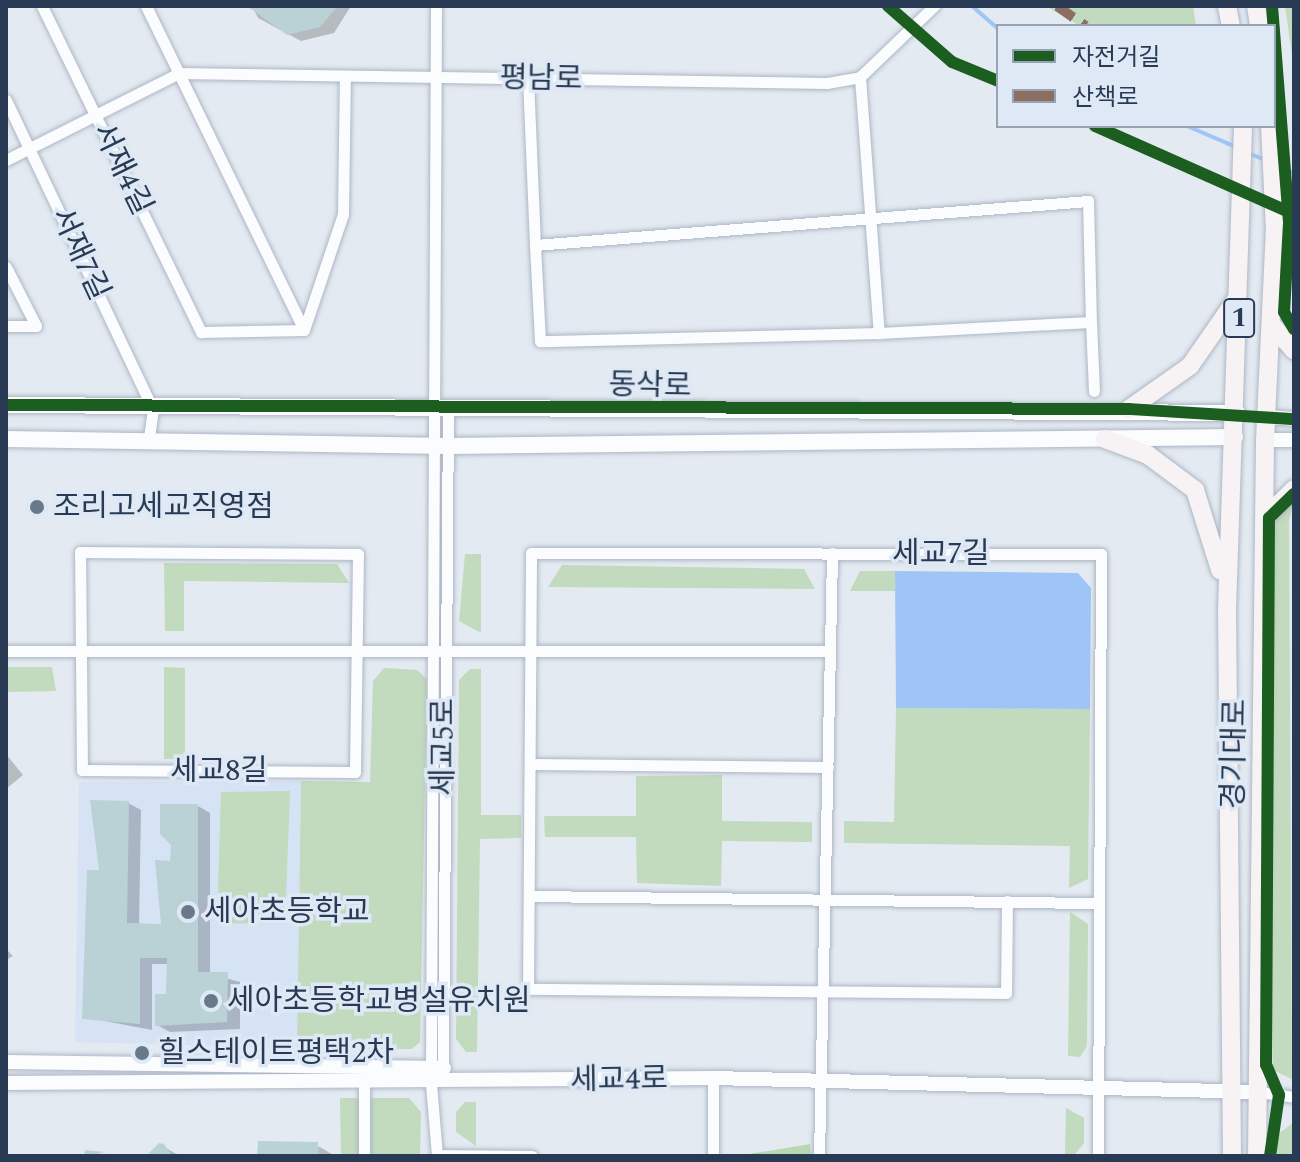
<!DOCTYPE html>
<html>
<head>
<meta charset="utf-8">
<style>
  body { margin:0 }
  #map { position:relative; width:1300px; height:1162px; overflow:hidden; background:#e4eaf1; font-family:Spectral,"Noto Sans KR",serif }
  div>[style] { position:absolute }
  .built>* { inset:0; background:#d5e3f5 }
  .green>* { inset:0; background:#c2dabd }
  .forest>* { inset:0; background:#bad7b2 }
  .water>* { inset:0; background:#9fc5f6 }
  .shadow>* { inset:0; background:#0003 }
  .stream>* { height:4px; margin:-2px; padding:0 2px; transform-origin:2px; border-radius:2px; background:#9fc5f6 }
  .building>* { inset:0; background:#bad2d5 }
  .roads { filter:drop-shadow(0 0 2px #acb7c5) drop-shadow(0 0 2px #acb7c5) }
  .minor>* { height:11px; margin:-5.5px; padding:0 5.5px; transform-origin:5.5px; border-radius:5.5px; background:#fbfcfd }
  .tertiary>* { height:14px; margin:-7px; padding:0 7px; transform-origin:7px; border-radius:7px; background:#fbfcfd }
  .secondary>* { height:16px; margin:-8px; padding:0 8px; transform-origin:8px; border-radius:8px; background:#fbfcfd }
  .primary>* { height:18px; margin:-9px; padding:0 9px; transform-origin:9px; border-radius:9px; background:#f7f2f4 }
  .quiet>* { height:10px; margin-top:-5px; transform-origin:0; background:repeating-linear-gradient(90deg,#8d6e63 0 20px,transparent 0 30px) }
  .cycleway>* { height:12px; margin:-6px; padding:0 6px; transform-origin:6px; border-radius:6px; background:#1b5e20 }
  .dots>* { width:22px; height:22px; translate:-50% -50%; box-sizing:border-box; border:4px solid #dfe9f6; border-radius:50% }
  span { translate:-50% -50%; white-space:nowrap; text-align:center; line-height:1.15; -webkit-text-stroke:7px #dfe9f6; paint-order:stroke }
  .shield-label span { padding:2px 6px; background:#dfe9f6; border:2px solid; border-radius:6px; -webkit-text-stroke-width:0 }
  .shield-label { font-size:28px; color:#293b54; font-weight:700 }
  .street-label { font-size:30px; color:#293b54 }
  .poi-label { font-size:30px; color:#293b54 }
  .left { translate:0 -50%; text-align:left }
  .frame { position:absolute; inset:0; border:8px solid #293b54; pointer-events:none }
  .legend { position:absolute; left:996px; top:24px; width:280px; height:104px; box-sizing:border-box; background:#dfe9f6; border:2px solid #96a3b5; margin:0; padding:10px 14px; list-style:none; font-size:24px; color:#293b54 }
  .legend li { display:flex; align-items:center; gap:16px; height:40px }
  .legend b { width:40px; border:2px solid #96a3b5 }
</style>
</head>
<body>
<div id="map">
  <div class="built">
    <div style="clip-path:polygon(301px 781px,297px 1048px,75px 1042px,79px 782px)"></div>
  </div>
  <div class="green">
    <div style="clip-path:polygon(1046px 6px,1193px 6px,1196px 26px,1080px 26px)"></div>
    <div style="clip-path:polygon(1285px 6px,1294px 6px,1294px 68px)"></div>
    <div style="clip-path:polygon(1294px 499px,1289px 522px,1292px 1079px,1273px 1070px,1268px 805px,1273px 519px)"></div>
    <div style="clip-path:polygon(465px 554px,481px 554px,481px 633px,459px 621px)"></div>
    <div style="clip-path:polygon(164px 563px,337px 564px,349px 583px,184px 581px,184px 631px,165px 631px)"></div>
    <div style="clip-path:polygon(562px 565px,804px 569px,815px 589px,548px 587px)"></div>
    <div style="clip-path:polygon(860px 571px,895px 571px,895px 591px,850px 591px)"></div>
    <div style="clip-path:polygon(6px 667px,52px 667px,56px 691px,6px 692px)"></div>
    <div style="clip-path:polygon(164px 667px,185px 668px,185px 759px,164px 759px)"></div>
    <div style="clip-path:polygon(384px 668px,417px 670px,427px 679px,420px 1042px,412px 1049px,297px 1048px,301px 781px,370px 782px,373px 681px)"></div>
    <div style="clip-path:polygon(470px 669px,481px 669px,481px 815px,521px 815px,521px 838px,480px 839px,477px 1052px,466px 1052px,456px 1039px,459px 680px)"></div>
    <div style="clip-path:polygon(896px 708px,1090px 709px,1088px 879px,1069px 888px,1070px 846px,844px 843px,844px 821px,894px 822px)"></div>
    <div style="clip-path:polygon(722px 775px,722px 821px,812px 822px,812px 842px,722px 841px,721px 886px,637px 883px,636px 837px,545px 837px,544px 816px,636px 816px,636px 776px)"></div>
    <div style="clip-path:polygon(290px 791px,285px 924px,217px 923px,221px 792px)"></div>
    <div style="clip-path:polygon(1070px 912px,1088px 924px,1087px 1046px,1080px 1057px,1068px 1056px)"></div>
    <div style="clip-path:polygon(340px 1098px,409px 1098px,421px 1112px,420px 1156px,341px 1156px)"></div>
    <div style="clip-path:polygon(465px 1102px,476px 1102px,476px 1146px,456px 1132px,456px 1112px)"></div>
    <div style="clip-path:polygon(1066px 1108px,1084px 1118px,1084px 1143px,1075px 1154px,1065px 1154px)"></div>
    <div style="clip-path:polygon(1293px 1123px,1292px 1156px,1275px 1156px,1275px 1136px)"></div>
  </div>
  <div class="forest">
    <div style="clip-path:polygon(810px 1144px,811px 1156px,742px 1156px,743px 1155px)"></div>
  </div>
  <div class="water">
    <div style="clip-path:polygon(895px 571px,1078px 573px,1091px 588px,1090px 709px,896px 708px)"></div>
  </div>
  <div class="shadow">
    <div style="clip-path:polygon(252px 6px,351px 6px,334px 33px,301px 41px,258px 18px)"></div>
    <div style="clip-path:polygon(6px 754px,23px 775px,6px 789px)"></div>
    <div style="clip-path:polygon(128px 803px,141px 810px,139px 926px,164px 926px,172px 863px,198px 806px,210px 813px,210px 974px,240px 982px,240px 1029px,170px 1032px,157px 1025px,168px 996px,169px 964px,152px 964px,152px 1030px,84px 1017px,102px 872px)"></div>
    <div style="clip-path:polygon(6px 949px,13px 956px,6px 960px)"></div>
    <div style="clip-path:polygon(260px 1143px,320px 1147px,335px 1156px,259px 1156px)"></div>
    <div style="clip-path:polygon(164px 1147px,180px 1156px,150px 1156px)"></div>
    <div style="clip-path:polygon(87px 1152px,117px 1156px,87px 1156px)"></div>
  </div>
  <div class="stream">
    <div style="left:972px;top:6px;width:35px;rotate:41deg"></div>
    <div style="left:1187px;top:126px;width:53px;rotate:23.2deg"></div>
    <div style="left:1248px;top:153px;width:18px;rotate:22deg"></div>
    <div style="left:1277px;top:165px;width:19px;rotate:25deg"></div>
  </div>
  <div class="building">
    <div style="clip-path:polygon(247px 6px,338px 6px,320px 27px,287px 35px)"></div>
    <div style="clip-path:polygon(90px 800px,129px 801px,127px 923px,161px 924px,155px 860px,170px 861px,171px 845px,160px 834px,160px 804px,198px 804px,198px 972px,228px 972px,227px 1022px,155px 1026px,155px 994px,166px 994px,167px 958px,140px 958px,140px 1024px,82px 1019px,87px 870px,99px 870px)"></div>
    <div style="clip-path:polygon(258px 1141px,318px 1142px,319px 1156px,257px 1156px)"></div>
    <div style="clip-path:polygon(159px 1143px,164px 1144px,172px 1156px,146px 1156px)"></div>
    <div style="clip-path:polygon(85px 1150px,105px 1152px,84px 1156px)"></div>
  </div>
  <div class="roads">
    <div class="minor">
      <div style="left:42px;top:6px;width:363px;rotate:64deg"></div>
      <div style="left:201px;top:332px;width:103px;rotate:-1.1deg"></div>
      <div style="left:146px;top:6px;width:360px;rotate:64deg"></div>
      <div style="left:436px;top:6px;width:1078px;rotate:90.27deg"></div>
      <div style="left:431px;top:1084px;width:71px;rotate:85.2deg"></div>
      <div style="left:437px;top:1155px;width:95px;rotate:0.6deg"></div>
      <div style="left:860px;top:77px;width:257px;rotate:85.8deg"></div>
      <div style="left:879px;top:333px;width:212px;rotate:-3deg"></div>
      <div style="left:1091px;top:322px;width:69px;rotate:87.5deg"></div>
      <div style="left:528px;top:78px;width:167px;rotate:87.6deg"></div>
      <div style="left:6px;top:100px;width:342px;rotate:64.6deg"></div>
      <div style="left:153px;top:409px;width:29px;rotate:98deg"></div>
      <div style="left:6px;top:160px;width:194px;rotate:-26.7deg"></div>
      <div style="left:179px;top:73px;width:648px;rotate:0.88deg"></div>
      <div style="left:827px;top:83px;width:34px;rotate:-10deg"></div>
      <div style="left:860px;top:77px;width:103px;rotate:-43.8deg"></div>
      <div style="left:6px;top:267px;width:66px;rotate:63deg"></div>
      <div style="left:36px;top:326px;width:30px;rotate:180deg"></div>
      <div style="left:304px;top:330px;width:122px;rotate:-71.4deg"></div>
      <div style="left:343px;top:214px;width:138px;rotate:-89.2deg"></div>
      <div style="left:879px;top:333px;width:339px;rotate:178.6deg"></div>
      <div style="left:540px;top:341px;width:96px;rotate:-93deg"></div>
      <div style="left:535px;top:245px;width:555px;rotate:-4.55deg"></div>
      <div style="left:1088px;top:201px;width:121px;rotate:88.6deg"></div>
      <div style="left:80px;top:552px;width:278px;rotate:0.4deg"></div>
      <div style="left:358px;top:554px;width:218px;rotate:90.8deg"></div>
      <div style="left:355px;top:772px;width:273px;rotate:-179.6deg"></div>
      <div style="left:82px;top:770px;width:218px;rotate:-90.5deg"></div>
      <div style="left:6px;top:651px;width:823px"></div>
      <div style="left:530px;top:764px;width:298px;rotate:0.6deg"></div>
      <div style="left:529px;top:896px;width:566px;rotate:0.71deg"></div>
      <div style="left:1007px;top:901px;width:92px;rotate:90.6deg"></div>
      <div style="left:1006px;top:993px;width:478px;rotate:-179.5deg"></div>
      <div style="left:528px;top:989px;width:436px;rotate:-89.6deg"></div>
      <div style="left:531px;top:553px;width:570px;rotate:0.1deg"></div>
      <div style="left:1101px;top:554px;width:602px;rotate:90.29deg"></div>
      <div style="left:443px;top:1073px;width:663px;rotate:-89.57deg"></div>
      <div style="left:713px;top:1078px;width:78px;rotate:90deg"></div>
      <div style="left:1259px;top:1092px;width:35px;rotate:8deg"></div>
      <div style="left:364px;top:1156px;width:72px;rotate:-90deg"></div>
      <div style="left:819px;top:1156px;width:603px;rotate:-88.76deg"></div>
    </div>
    <div class="tertiary">
      <div style="left:1267px;top:417px;width:27px;rotate:4deg"></div>
      <div style="left:1265px;top:440px;width:29px"></div>
      <div style="left:6px;top:1062px;width:438px;rotate:0.8deg"></div>
      <div style="left:6px;top:1083px;width:707px;rotate:-0.41deg"></div>
      <div style="left:713px;top:1078px;width:546px;rotate:1.47deg"></div>
    </div>
    <div class="secondary">
      <div style="left:6px;top:405px;width:1231px;rotate:0.37deg"></div>
      <div style="left:6px;top:439px;width:443px;rotate:0.9deg"></div>
      <div style="left:449px;top:446px;width:786px;rotate:-0.66deg"></div>
    </div>
    <div class="primary">
      <div style="left:1227px;top:6px;width:20px;rotate:79deg"></div>
      <div style="left:1256px;top:6px;width:20px;rotate:81deg"></div>
      <div style="left:1271px;top:324px;width:35px;rotate:49deg"></div>
      <div style="left:1129px;top:409px;width:75px;rotate:-35.2deg"></div>
      <div style="left:1190px;top:366px;width:79px;rotate:-55.3deg"></div>
      <div style="left:1105px;top:439px;width:46px;rotate:20.4deg"></div>
      <div style="left:1148px;top:455px;width:59px;rotate:36.7deg"></div>
      <div style="left:1195px;top:490px;width:84px;rotate:72.6deg"></div>
      <div style="left:1264px;top:519px;width:42px;rotate:-45deg"></div>
      <div style="left:1232px;top:1156px;width:546px;rotate:-90.52deg"></div>
      <div style="left:1227px;top:610px;width:484px;rotate:-88.1deg"></div>
      <div style="left:1257px;top:1156px;width:716px;rotate:-89.36deg"></div>
      <div style="left:1265px;top:440px;width:209px;rotate:-87.3deg"></div>
      <div style="left:1275px;top:231px;width:105px;rotate:-92.7deg"></div>
    </div>
  </div>
  <div class="quiet">
    <div style="left:1057px;top:6px;width:35px;rotate:35deg"></div>
  </div>
  <div class="cycleway">
    <div style="left:888px;top:6px;width:85px;rotate:41.2deg"></div>
    <div style="left:952px;top:62px;width:50px;rotate:22.4deg"></div>
    <div style="left:1272px;top:6px;width:218px;rotate:85.5deg"></div>
    <div style="left:1289px;top:223px;width:89px;rotate:93.2deg"></div>
    <div style="left:1284px;top:312px;width:20px;rotate:60deg"></div>
    <div style="left:1095px;top:126px;width:218px;rotate:23.9deg"></div>
    <div style="left:6px;top:405px;width:1123px;rotate:0.2deg"></div>
    <div style="left:1129px;top:409px;width:165px;rotate:3.5deg"></div>
    <div style="left:1270px;top:1156px;width:62px;rotate:-81.6deg"></div>
    <div style="left:1279px;top:1095px;width:33px;rotate:-113deg"></div>
    <div style="left:1266px;top:1065px;width:547px;rotate:-89.69deg"></div>
    <div style="left:1269px;top:518px;width:35px;rotate:-44deg"></div>
  </div>
  <div class="dots">
    <div style="left:37px;top:507px;background:#6a788b"></div>
    <div style="left:188px;top:912px;background:#6a788b"></div>
    <div style="left:211px;top:1001px;background:#6a788b"></div>
    <div style="left:142px;top:1053px;background:#6a788b"></div>
  </div>
  <div class="shield-label">
    <span style="left:1239px;top:318px">1</span>
  </div>
  <div class="street-label">
    <span style="left:541px;top:79px;rotate:1deg">평남로</span>
    <span style="left:122px;top:169px;rotate:64deg">서재4길</span>
    <span style="left:80px;top:254px;rotate:65deg">서재7길</span>
    <span style="left:650px;top:386px;rotate:1deg">동삭로</span>
    <span style="left:941px;top:554px">세교7길</span>
    <span style="left:444px;top:747px;rotate:-90deg">세교5로</span>
    <span style="left:1235px;top:754px;rotate:-89deg">경기대로</span>
    <span style="left:219px;top:771px">세교8길</span>
    <span style="left:619px;top:1080px;rotate:-1deg">세교4로</span>
  </div>
  <div class="poi-label">
    <span class="left" style="left:53px;top:507px">조리고세교직영점</span>
    <span class="left" style="left:204px;top:912px">세아초등학교</span>
    <span class="left" style="left:227px;top:1001px">세아초등학교병설유치원</span>
    <span class="left" style="left:158px;top:1053px">힐스테이트평택2차</span>
  </div>
  <div class="frame"></div>
  <ul class="legend">
  <li><b style="height:10px;background:#1b5e20"></b>자전거길</li>
  <li><b style="height:10px;background:#8d6e63"></b>산책로</li>
  </ul>
</div>
</body>
</html>
